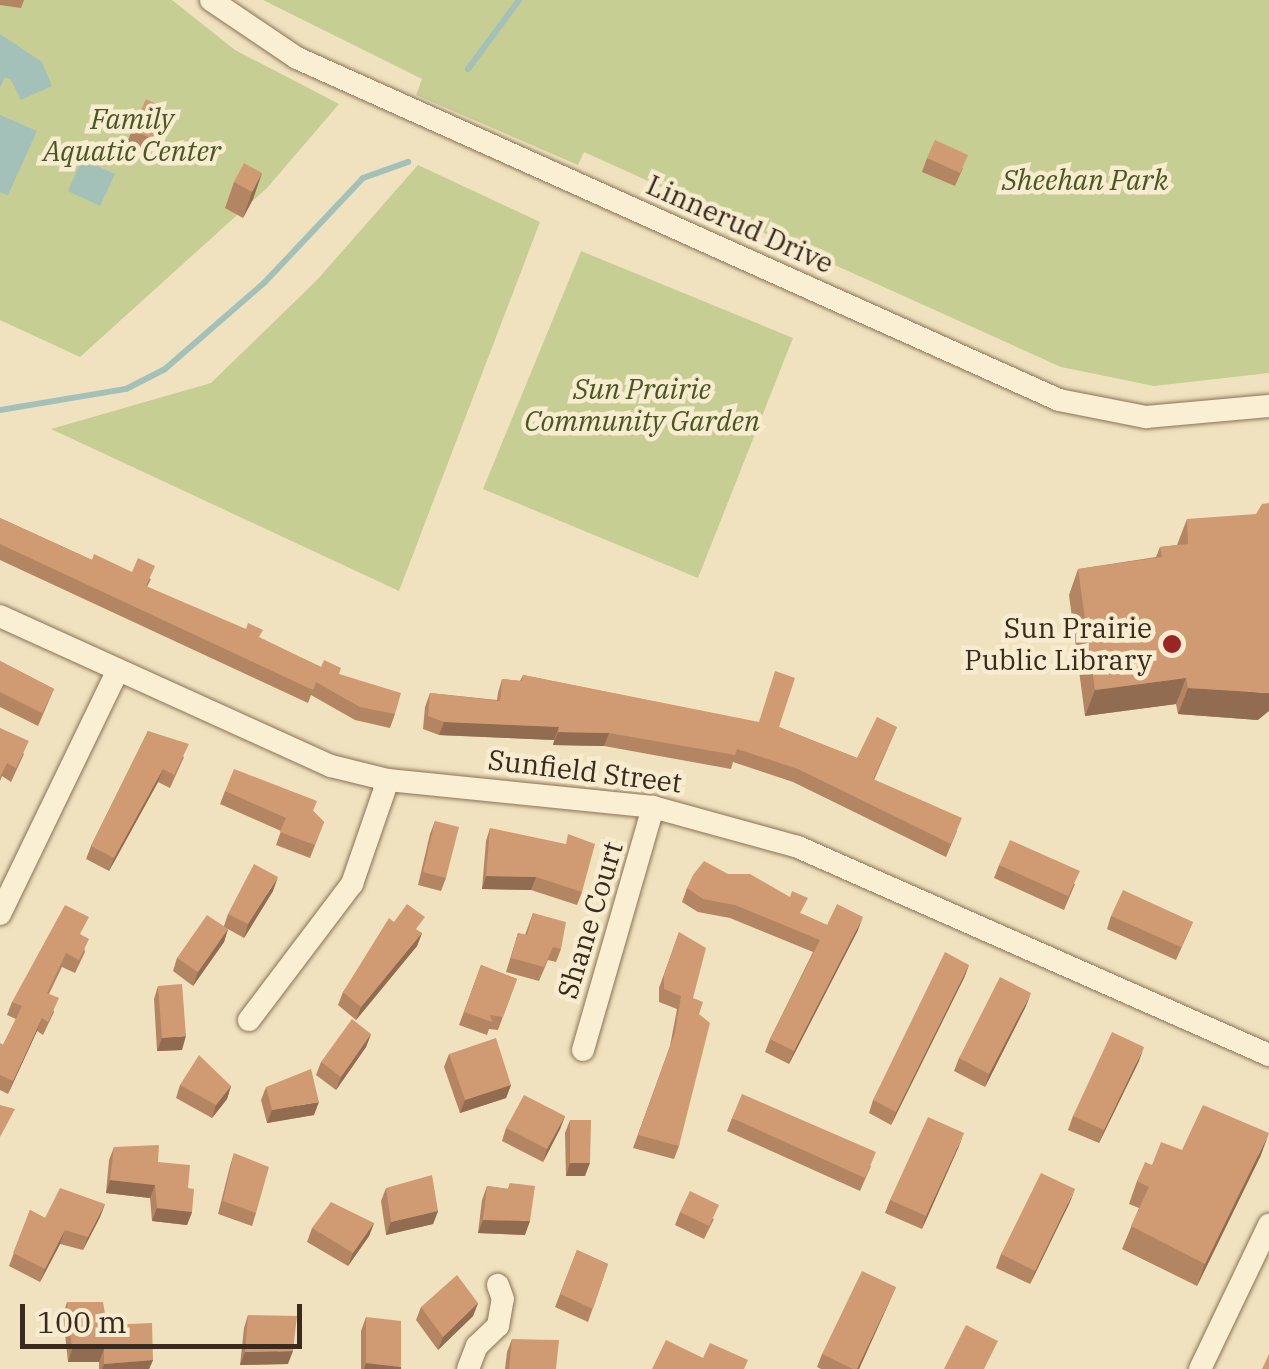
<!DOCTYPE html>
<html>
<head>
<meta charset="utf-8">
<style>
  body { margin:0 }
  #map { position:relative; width:1269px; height:1369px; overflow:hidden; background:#f0e2bf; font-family:"IBM Plex Serif",serif }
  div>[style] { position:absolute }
  .green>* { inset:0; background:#c6ce93 }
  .water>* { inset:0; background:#a3c1b9 }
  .stream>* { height:6px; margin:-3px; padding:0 3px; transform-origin:3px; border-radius:3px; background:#a3c1b9 }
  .roads { filter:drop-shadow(0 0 2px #897257) drop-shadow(0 0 2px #897257) }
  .minor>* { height:22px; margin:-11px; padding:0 11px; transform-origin:11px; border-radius:11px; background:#faefd3 }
  .wall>* { inset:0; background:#b38563 }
  .shaded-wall>* { inset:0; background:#926c50 }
  .building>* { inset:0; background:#d09b73 }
  .dots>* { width:28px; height:28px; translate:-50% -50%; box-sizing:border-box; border:5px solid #f7eccf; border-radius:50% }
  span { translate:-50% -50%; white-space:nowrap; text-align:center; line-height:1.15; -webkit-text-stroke:9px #f7eccf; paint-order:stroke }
  .park-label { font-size:28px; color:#485621; font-style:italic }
  .street-label { font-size:28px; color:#382a1c }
  .poi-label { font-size:28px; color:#382a1c }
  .right { translate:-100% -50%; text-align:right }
  .scale { position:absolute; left:20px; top:1304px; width:282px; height:45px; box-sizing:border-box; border:5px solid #382a1c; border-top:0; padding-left:12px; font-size:30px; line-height:35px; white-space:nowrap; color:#382a1c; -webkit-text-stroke:8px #f7eccf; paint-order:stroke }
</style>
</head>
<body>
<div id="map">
  <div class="green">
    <div style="clip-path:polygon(0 0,172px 0,235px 50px,339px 104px,267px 188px,80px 357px,0 320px)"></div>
    <div style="clip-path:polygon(263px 0,1269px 0,1269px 373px,1154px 386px,1061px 367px,584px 152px,578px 165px,416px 95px,422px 79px)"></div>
    <div style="clip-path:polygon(418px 165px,540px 222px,399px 591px,51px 429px,211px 383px,317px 280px)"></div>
    <div style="clip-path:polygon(581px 251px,793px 338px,698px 578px,483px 489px)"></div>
  </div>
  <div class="water">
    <div style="clip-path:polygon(0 34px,42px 62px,52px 86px,21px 100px,11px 80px,5px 77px,0 88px)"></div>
    <div style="clip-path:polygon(0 115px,37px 131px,8px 195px,0 192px)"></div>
    <div style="clip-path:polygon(82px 159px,115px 174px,100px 206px,68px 191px)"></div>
  </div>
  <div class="stream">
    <div style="left:468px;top:69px;width:86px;rotate:-53.5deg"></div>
    <div style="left:0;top:410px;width:128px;rotate:-9.5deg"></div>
    <div style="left:126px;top:389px;width:44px;rotate:-27.1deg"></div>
    <div style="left:165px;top:369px;width:131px;rotate:-41deg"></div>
    <div style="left:264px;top:283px;width:144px;rotate:-46.7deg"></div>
    <div style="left:363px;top:178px;width:48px;rotate:-19.6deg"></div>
  </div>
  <div class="roads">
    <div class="minor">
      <div style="left:211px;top:0;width:104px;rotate:34deg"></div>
      <div style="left:297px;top:58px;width:835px;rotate:24.17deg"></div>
      <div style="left:1059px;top:400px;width:89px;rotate:11.1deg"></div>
      <div style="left:1146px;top:417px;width:123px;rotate:-5.1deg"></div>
      <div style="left:0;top:616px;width:363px;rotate:24.4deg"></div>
      <div style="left:331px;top:766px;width:59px;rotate:13.8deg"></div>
      <div style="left:388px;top:780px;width:266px;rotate:5.8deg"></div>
      <div style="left:653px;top:807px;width:150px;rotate:15.4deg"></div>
      <div style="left:798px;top:847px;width:515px;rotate:23.83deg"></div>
      <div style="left:0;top:914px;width:271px;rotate:-64.2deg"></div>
      <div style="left:249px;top:1020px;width:171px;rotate:-52.9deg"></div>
      <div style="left:352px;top:884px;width:110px;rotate:-70.9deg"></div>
      <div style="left:583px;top:1050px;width:253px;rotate:-73.9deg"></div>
      <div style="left:468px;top:1369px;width:25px;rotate:-69deg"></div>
      <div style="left:477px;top:1346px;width:29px;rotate:-44deg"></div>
      <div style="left:498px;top:1326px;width:27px;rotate:-80deg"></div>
      <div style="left:503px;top:1299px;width:15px;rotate:-110deg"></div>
      <div style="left:1200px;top:1369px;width:160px;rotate:-64.4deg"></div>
    </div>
  </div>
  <div class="wall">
    <div style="clip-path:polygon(0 0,24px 0,21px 8px,0 5px)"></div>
    <div style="clip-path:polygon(164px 123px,150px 154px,127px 143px,132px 130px)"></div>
    <div style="clip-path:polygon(927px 158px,963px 168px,955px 186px,922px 172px)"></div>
    <div style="clip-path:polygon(262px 173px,253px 199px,243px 218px,225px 208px,234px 182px)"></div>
    <div style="clip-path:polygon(0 518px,92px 560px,151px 579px,147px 587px,321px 667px,339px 674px,395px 714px,390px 728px,355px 720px,311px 695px,308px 703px,0 560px)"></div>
    <div style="clip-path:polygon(1187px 519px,1258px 720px,1178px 714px,1176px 704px,1085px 716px,1069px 595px,1078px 569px,1156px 557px,1160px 547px,1177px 545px)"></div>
    <div style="clip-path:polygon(0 661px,54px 689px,38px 726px,0 707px)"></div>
    <div style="clip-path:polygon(523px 675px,779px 727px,857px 758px,897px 727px,874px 780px,957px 831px,946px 857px,793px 782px,733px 762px,731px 769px,604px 746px,553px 745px,554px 740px,439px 735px,423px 729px,425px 707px,430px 693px,497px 700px,498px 693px,502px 679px,520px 681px)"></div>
    <div style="clip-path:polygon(0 728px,24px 754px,11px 782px,2px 776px,0 781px)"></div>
    <div style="clip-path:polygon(148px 731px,184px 757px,170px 788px,158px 782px,109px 871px,86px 859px,91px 846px)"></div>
    <div style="clip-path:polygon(225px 791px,313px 811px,324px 822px,310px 858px,276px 845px,281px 831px,220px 804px)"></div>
    <div style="clip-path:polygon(435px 821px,446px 878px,441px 891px,418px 885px,430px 834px)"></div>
    <div style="clip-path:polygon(490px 828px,582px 892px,577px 905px,531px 890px,482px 889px,486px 841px)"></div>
    <div style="clip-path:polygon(999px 865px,1075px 884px,1064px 910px,994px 878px)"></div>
    <div style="clip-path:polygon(687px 888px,802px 914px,827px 925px,858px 930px,789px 1064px,765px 1052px,770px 1039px,813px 952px,730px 918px,698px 912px,682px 902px)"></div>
    <div style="clip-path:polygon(273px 891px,244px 938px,228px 929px,224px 942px,193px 986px,173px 971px,177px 958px,224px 926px,228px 914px)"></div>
    <div style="clip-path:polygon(533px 913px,561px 949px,556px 962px,548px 960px,539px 981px,506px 972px,518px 933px,525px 935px)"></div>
    <div style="clip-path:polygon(1111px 916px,1193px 922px,1176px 960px,1107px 929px)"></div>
    <div style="clip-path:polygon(394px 922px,422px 933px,417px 946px,356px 1020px,338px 1005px,343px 992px)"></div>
    <div style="clip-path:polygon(679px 932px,693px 998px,699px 1014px,679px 1146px,674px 1159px,633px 1148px,670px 1046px,677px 1009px,659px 1002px,659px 988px)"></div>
    <div style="clip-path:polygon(81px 935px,85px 952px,75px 973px,62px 967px,49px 994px,54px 1012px,43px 1035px,37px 1031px,8px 1094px,0 1090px,0 1043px,3px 1045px,16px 1019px,7px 1015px,12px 1002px)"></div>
    <div style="clip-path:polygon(481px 965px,517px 979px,498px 1030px,489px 1029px,487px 1035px,459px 1025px)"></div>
    <div style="clip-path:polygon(969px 965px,964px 978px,891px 1125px,869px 1113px,873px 1100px)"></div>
    <div style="clip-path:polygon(158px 986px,182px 1050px,157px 1051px,154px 999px)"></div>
    <div style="clip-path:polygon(1026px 1006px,985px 1087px,954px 1071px,959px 1058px)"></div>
    <div style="clip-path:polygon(371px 1034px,366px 1047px,336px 1090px,316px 1075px,321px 1062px)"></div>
    <div style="clip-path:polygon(449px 1054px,511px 1085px,506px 1098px,460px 1113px,444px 1067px)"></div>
    <div style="clip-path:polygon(1139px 1061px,1099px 1143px,1068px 1130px,1073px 1116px)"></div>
    <div style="clip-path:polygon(180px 1085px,231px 1086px,227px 1099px,212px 1118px,176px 1098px)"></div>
    <div style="clip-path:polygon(266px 1087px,314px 1115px,267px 1123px,261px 1100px)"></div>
    <div style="clip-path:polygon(565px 1116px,560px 1129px,543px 1162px,502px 1141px,506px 1128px)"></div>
    <div style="clip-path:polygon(732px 1118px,871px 1166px,860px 1191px,727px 1131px)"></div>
    <div style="clip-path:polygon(570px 1120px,585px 1176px,566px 1176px,565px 1133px)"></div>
    <div style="clip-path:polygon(959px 1146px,922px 1229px,885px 1213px,890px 1200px)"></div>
    <div style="clip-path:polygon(114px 1147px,158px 1162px,188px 1188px,192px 1212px,187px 1225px,152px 1221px,150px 1198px,106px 1193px,109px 1160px)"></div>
    <div style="clip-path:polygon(1182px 1150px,1261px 1155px,1197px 1286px,1122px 1249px,1139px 1208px,1129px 1204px,1137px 1181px,1152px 1165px)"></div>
    <div style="clip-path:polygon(234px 1153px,256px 1213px,252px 1226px,218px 1214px,230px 1166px)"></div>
    <div style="clip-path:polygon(510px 1183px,525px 1235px,478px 1233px,482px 1200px,487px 1186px,508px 1189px)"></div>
    <div style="clip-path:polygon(386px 1188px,438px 1211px,433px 1224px,386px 1235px,381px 1201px)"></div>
    <div style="clip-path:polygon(1070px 1202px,1030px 1284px,996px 1268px,1001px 1254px)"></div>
    <div style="clip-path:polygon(105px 1204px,100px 1217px,83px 1250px,60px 1244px,40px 1282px,9px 1266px,30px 1210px,45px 1218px)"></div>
    <div style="clip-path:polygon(680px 1212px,714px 1219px,704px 1239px,675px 1225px)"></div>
    <div style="clip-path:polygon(374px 1223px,369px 1236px,348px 1266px,307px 1242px,312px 1228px)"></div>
    <div style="clip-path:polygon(577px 1250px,608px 1264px,588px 1322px,555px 1307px)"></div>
    <div style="clip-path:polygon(896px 1287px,859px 1369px,821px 1369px,817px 1367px,822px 1354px)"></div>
    <div style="clip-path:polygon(67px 1302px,153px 1360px,149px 1369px,99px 1369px,99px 1362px,68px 1362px,63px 1315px)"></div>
    <div style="clip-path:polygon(478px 1303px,473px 1316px,438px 1350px,416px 1320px,421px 1307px)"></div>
    <div style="clip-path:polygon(248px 1315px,288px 1364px,240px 1365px,244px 1328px)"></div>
    <div style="clip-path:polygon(366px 1317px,401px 1369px,361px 1369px,361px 1331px)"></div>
    <div style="clip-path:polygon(512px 1339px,556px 1369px,505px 1369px,507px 1352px)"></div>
  </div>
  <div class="shaded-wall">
    <div style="clip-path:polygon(262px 173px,253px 199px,243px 218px,252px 192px)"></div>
    <div style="clip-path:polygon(1186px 678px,1176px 704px,1085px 716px,1095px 690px)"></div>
    <div style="clip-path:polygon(1188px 688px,1269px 693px,1269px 711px,1258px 720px,1178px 714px)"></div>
    <div style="clip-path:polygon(444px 722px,559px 727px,554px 740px,439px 735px)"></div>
    <div style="clip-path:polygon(558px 732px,609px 733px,604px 746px,553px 745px)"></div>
    <div style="clip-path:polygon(163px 769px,158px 782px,109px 871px,114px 858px)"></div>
    <div style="clip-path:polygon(486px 876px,536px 877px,531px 890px,482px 889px)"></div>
    <div style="clip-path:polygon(278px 877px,273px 891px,244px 938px,248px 924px)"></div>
    <div style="clip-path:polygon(863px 917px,858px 930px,789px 1064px,794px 1051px)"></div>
    <div style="clip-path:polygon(228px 929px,224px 942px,193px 986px,198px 972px)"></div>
    <div style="clip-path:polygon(422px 933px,417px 946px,356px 1020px,361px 1007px)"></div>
    <div style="clip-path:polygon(969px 965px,964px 978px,891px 1125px,896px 1112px)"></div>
    <div style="clip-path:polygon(1031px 993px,1026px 1006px,985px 1087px,989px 1074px)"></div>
    <div style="clip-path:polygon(42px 1018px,37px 1031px,8px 1094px,13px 1081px)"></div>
    <div style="clip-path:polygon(371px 1034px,366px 1047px,336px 1090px,341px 1077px)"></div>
    <div style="clip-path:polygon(186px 1036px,182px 1050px,157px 1051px,162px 1038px)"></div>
    <div style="clip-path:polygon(1144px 1047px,1139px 1061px,1099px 1143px,1104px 1130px)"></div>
    <div style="clip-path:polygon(511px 1085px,506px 1098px,460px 1113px,465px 1100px)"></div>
    <div style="clip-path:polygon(231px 1086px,227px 1099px,212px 1118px,216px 1105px)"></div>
    <div style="clip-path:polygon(319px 1102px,314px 1115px,267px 1123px,272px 1110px)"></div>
    <div style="clip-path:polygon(565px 1116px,560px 1129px,543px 1162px,547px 1149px)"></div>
    <div style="clip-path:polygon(964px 1133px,959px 1146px,922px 1229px,926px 1216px)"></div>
    <div style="clip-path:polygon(1269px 1133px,1261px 1155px,1197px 1286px,1205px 1264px)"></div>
    <div style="clip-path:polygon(570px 1163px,590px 1163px,585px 1176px,566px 1176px)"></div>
    <div style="clip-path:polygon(110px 1180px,155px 1185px,150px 1198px,106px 1193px)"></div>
    <div style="clip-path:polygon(1075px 1189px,1070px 1202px,1030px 1284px,1035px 1271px)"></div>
    <div style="clip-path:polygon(105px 1204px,100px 1217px,83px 1250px,88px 1237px)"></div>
    <div style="clip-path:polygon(157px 1208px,192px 1212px,187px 1225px,152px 1221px)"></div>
    <div style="clip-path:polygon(438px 1211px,433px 1224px,386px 1235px,391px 1222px)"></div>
    <div style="clip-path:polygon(483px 1220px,530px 1221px,525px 1235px,478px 1233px)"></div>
    <div style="clip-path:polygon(374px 1223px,369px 1236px,348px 1266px,353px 1253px)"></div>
    <div style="clip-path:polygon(65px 1230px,60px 1244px,40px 1282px,45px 1269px)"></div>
    <div style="clip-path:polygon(896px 1287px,859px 1369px,857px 1369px)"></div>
    <div style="clip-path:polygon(478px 1303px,473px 1316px,438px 1350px,443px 1337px)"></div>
    <div style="clip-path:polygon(72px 1349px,104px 1349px,99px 1362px,68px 1362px)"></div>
    <div style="clip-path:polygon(293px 1351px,288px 1364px,240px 1365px,245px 1352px)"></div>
    <div style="clip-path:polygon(153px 1360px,149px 1369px,102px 1369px,104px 1364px)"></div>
    <div style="clip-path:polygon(366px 1363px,401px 1367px,401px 1369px,364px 1369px)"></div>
  </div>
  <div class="building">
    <div style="clip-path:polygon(146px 99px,169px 110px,155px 140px,132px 130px)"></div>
    <div style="clip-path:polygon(935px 140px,968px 155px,960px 173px,927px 158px)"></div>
    <div style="clip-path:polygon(244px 163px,262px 173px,252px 192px,234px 182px)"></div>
    <div style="clip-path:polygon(1269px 503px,1269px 693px,1188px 688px,1186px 678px,1095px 690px,1078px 569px,1162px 557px,1160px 547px,1188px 544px,1187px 519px,1256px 514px,1262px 504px)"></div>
    <div style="clip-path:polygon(0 518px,92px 560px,94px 554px,132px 572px,138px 558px,155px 566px,146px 586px,246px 629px,248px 623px,263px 630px,259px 637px,321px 667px,324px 660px,341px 668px,339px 674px,401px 693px,395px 714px,360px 707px,316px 682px,313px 690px,0 544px)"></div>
    <div style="clip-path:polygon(0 661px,54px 689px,42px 713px,0 692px)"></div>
    <div style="clip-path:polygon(775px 671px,795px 678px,779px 727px,857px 758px,877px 717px,897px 727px,873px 779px,962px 818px,951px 844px,798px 769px,737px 749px,735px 755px,609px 733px,558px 732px,559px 727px,444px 722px,428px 716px,430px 693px,500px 701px,502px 679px,522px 681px,523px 675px,759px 722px)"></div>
    <div style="clip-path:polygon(0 728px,29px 741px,16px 768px,7px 763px,0 777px)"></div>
    <div style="clip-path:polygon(148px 731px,189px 744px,174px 775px,163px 769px,114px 858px,91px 846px)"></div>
    <div style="clip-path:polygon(234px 769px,317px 801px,313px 811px,324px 822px,315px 845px,280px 832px,286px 818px,225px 791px)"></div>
    <div style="clip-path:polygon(435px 821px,459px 827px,446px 878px,423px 872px)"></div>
    <div style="clip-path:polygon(490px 828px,566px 844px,568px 834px,595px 844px,582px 892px,536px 877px,486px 876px)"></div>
    <div style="clip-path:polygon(1010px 840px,1080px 871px,1068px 896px,999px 865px)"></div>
    <div style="clip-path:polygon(704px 861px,728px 874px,750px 874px,790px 897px,792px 891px,808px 898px,800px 913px,827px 925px,837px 904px,863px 917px,794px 1051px,770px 1039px,820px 940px,735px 905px,703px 899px,687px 888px,693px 875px)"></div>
    <div style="clip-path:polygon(254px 864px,278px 877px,248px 924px,228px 914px)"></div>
    <div style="clip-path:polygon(1123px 890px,1193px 922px,1181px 947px,1111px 916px)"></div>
    <div style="clip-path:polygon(407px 904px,425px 917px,416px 929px,422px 933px,361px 1007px,343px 992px,389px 918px,394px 922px)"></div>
    <div style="clip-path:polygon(65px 905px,89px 917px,80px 934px,89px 939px,79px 960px,66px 953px,47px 993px,59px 998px,48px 1022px,42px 1018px,13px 1081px,0 1075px,0 1043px,3px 1045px,22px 1006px,12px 1002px)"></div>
    <div style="clip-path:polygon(533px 913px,566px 922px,561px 949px,553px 947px,544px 967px,511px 958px,518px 933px,527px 935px)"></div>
    <div style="clip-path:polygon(207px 915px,228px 929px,198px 972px,177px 958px)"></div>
    <div style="clip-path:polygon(679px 932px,706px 948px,693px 998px,703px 1002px,699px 1014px,710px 1023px,679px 1146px,638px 1135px,675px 1033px,681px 996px,664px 989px,664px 975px)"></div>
    <div style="clip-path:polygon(945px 952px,969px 965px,896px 1112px,873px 1100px)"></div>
    <div style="clip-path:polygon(481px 965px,517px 979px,503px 1017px,490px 1015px,492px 1022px,464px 1012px)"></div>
    <div style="clip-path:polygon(1000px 977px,1031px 993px,989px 1074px,959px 1058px)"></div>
    <div style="clip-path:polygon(182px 984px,186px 1036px,162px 1038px,158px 986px)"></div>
    <div style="clip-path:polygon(352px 1019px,371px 1034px,341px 1077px,321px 1062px)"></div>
    <div style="clip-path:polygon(1112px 1032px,1144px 1047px,1104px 1130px,1073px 1116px)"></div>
    <div style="clip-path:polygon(496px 1038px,511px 1085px,465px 1100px,449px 1054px)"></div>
    <div style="clip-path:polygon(199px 1055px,231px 1086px,216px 1105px,180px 1085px)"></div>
    <div style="clip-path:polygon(311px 1069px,319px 1102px,272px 1110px,266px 1087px)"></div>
    <div style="clip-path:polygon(742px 1094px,876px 1152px,865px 1178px,732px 1118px)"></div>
    <div style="clip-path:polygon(524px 1095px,565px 1116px,547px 1149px,506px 1128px)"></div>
    <div style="clip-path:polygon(0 1105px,15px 1109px,0 1137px)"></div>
    <div style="clip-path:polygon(1203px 1105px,1269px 1133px,1205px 1264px,1131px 1226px,1149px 1187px,1137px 1181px,1145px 1162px,1152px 1165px,1161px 1142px,1182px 1150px)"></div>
    <div style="clip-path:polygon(928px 1117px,964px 1133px,926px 1216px,890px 1200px)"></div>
    <div style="clip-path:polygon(570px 1120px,591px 1120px,590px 1163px,570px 1163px)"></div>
    <div style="clip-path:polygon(159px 1145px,158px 1162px,190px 1165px,188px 1188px,194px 1189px,192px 1212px,157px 1208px,155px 1185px,110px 1180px,114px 1147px)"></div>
    <div style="clip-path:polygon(234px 1153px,269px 1167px,256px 1213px,223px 1201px)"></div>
    <div style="clip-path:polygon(1041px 1173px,1075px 1189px,1035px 1271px,1001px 1254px)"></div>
    <div style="clip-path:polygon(432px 1175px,438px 1211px,391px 1222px,386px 1188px)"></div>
    <div style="clip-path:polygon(510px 1183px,535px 1186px,530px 1221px,483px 1220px,487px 1186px,509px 1189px)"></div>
    <div style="clip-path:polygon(60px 1188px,105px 1204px,88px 1237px,65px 1230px,45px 1269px,13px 1253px,30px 1210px,45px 1218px)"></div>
    <div style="clip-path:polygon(690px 1191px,719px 1205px,709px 1226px,680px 1212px)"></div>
    <div style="clip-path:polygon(331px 1202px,374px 1223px,353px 1253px,312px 1228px)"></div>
    <div style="clip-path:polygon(577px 1250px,608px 1264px,593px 1309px,560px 1294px)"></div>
    <div style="clip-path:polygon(862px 1271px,896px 1287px,857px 1369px,853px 1369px,822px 1354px)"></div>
    <div style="clip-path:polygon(457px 1275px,478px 1303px,443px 1337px,421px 1307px)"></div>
    <div style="clip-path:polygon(67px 1302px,103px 1302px,107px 1325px,152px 1323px,153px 1360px,104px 1364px,104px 1349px,72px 1349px)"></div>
    <div style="clip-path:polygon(248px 1315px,297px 1316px,293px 1351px,245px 1352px)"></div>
    <div style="clip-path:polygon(366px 1317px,401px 1321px,401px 1367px,366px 1363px)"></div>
    <div style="clip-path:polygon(966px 1325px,998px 1341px,984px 1369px,944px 1369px)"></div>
    <div style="clip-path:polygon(512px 1339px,559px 1340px,556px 1369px,509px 1369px)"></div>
    <div style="clip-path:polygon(666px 1340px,703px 1358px,710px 1343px,748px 1360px,744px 1369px,652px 1369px)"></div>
    <div style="clip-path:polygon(1269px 1354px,1269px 1369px,1262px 1369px)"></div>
  </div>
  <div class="dots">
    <div style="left:1172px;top:644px;background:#9b2524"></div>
  </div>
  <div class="park-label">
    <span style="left:132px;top:135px">Family<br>Aquatic Center</span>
    <span style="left:1085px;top:180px">Sheehan Park</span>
    <span style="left:642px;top:405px">Sun Prairie<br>Community Garden</span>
  </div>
  <div class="street-label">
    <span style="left:740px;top:224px;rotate:24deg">Linnerud Drive</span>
    <span style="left:585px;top:771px;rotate:7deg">Sunfield Street</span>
    <span style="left:590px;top:920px;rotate:-73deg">Shane Court</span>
  </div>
  <div class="poi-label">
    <span class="right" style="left:1152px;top:644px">Sun Prairie<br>Public Library</span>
  </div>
  <div class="scale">100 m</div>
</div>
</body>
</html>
